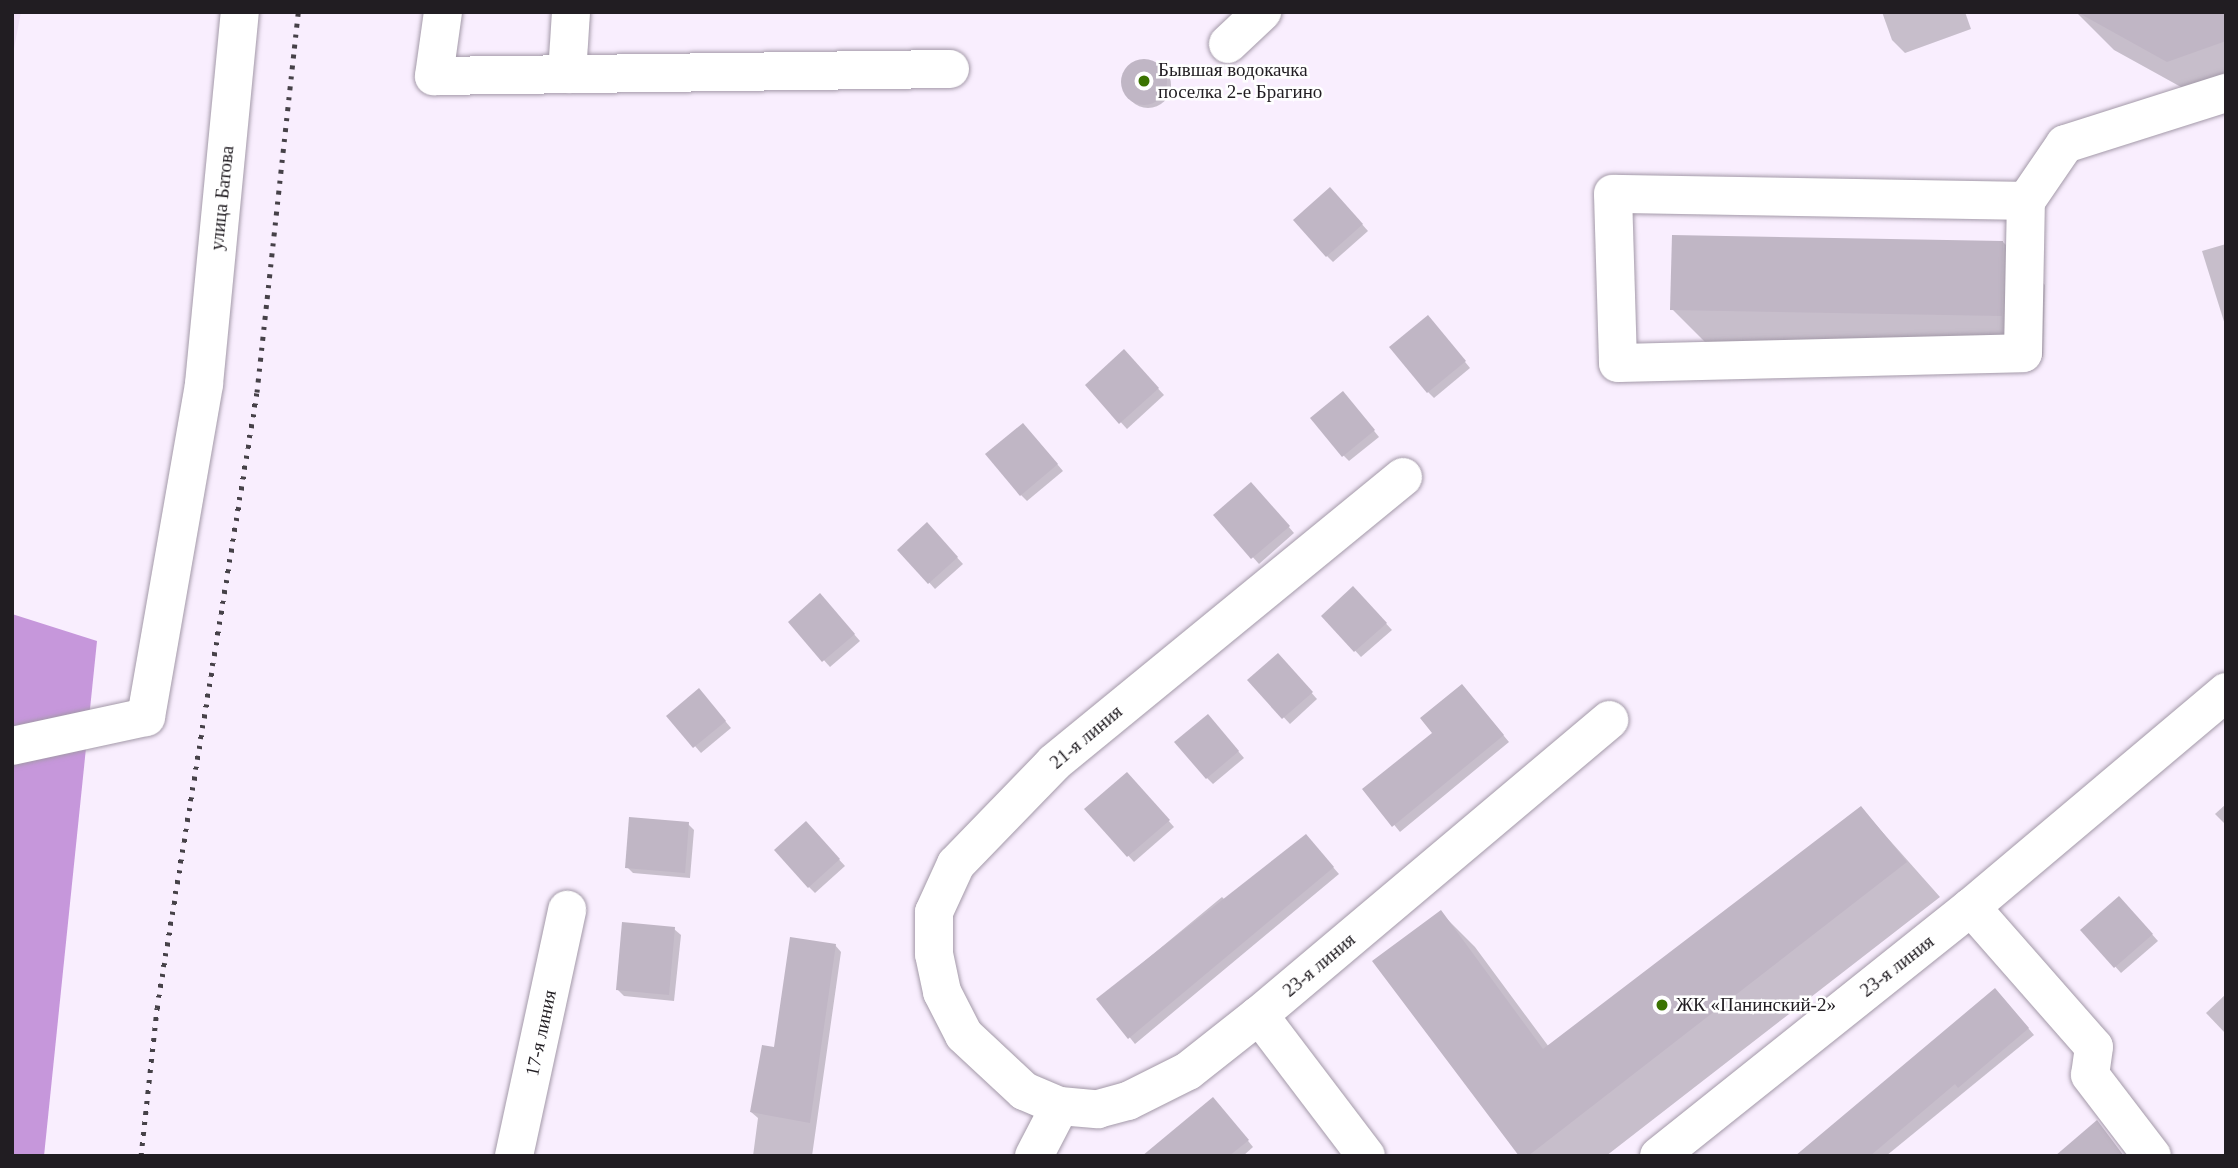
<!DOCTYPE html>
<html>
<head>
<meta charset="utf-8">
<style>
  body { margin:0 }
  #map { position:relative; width:2238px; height:1168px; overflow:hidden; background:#f9eefe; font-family:"Times New Roman",serif }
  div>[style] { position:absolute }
  .built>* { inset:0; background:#f0e1f7 }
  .forest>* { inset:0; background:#c697db }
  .shadow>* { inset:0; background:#0003 }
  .round { border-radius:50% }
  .building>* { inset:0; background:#c0b6c5 }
  .roads { filter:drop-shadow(0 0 2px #a399a8) drop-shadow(0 0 2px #a399a8) }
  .minor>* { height:38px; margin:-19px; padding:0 19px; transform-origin:19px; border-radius:19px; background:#fff }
  .rail>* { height:5px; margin-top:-2.5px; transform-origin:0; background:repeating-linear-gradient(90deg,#464148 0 3.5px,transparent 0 10.5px) }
  .dots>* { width:19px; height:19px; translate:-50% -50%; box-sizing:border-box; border:4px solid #fff; border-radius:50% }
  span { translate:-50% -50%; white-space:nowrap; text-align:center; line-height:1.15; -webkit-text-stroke:5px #fff; paint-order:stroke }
  .poi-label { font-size:19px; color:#211d22 }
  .left { translate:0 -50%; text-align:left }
  .street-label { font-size:19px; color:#211d22 }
  .frame { position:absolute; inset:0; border:14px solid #211d22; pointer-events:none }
</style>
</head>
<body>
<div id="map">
  <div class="built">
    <div style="clip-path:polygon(12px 12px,21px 12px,12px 59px)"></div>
  </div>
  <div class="forest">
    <div style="clip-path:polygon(12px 614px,97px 641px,44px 1156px,12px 1156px)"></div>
  </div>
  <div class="shadow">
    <div style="clip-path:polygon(665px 12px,735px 12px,667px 14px)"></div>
    <div style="clip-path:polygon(1882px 12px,1965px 12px,1971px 29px,1905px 53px,1892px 40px)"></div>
    <div style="clip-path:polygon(2076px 12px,2226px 12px,2226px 98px,2210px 103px,2114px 50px)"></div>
    <div class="round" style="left:1125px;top:62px;width:46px;height:46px"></div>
    <div style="clip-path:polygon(1336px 195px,1368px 231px,1333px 262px,1327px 256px)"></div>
    <div style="clip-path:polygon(2003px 242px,2045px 285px,2043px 357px,1714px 351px,1672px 309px)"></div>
    <div style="clip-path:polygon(2226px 244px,2226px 328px,2202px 251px)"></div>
    <div style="clip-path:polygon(1434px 324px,1470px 368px,1434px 398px,1428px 392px)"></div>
    <div style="clip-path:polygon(1130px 358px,1164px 395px,1127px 429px,1087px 385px)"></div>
    <div style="clip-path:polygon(1349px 400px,1379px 437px,1349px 461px,1343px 455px)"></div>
    <div style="clip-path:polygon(1029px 431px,1063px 471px,1027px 501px,1021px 495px)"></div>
    <div style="clip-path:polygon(1257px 490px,1294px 533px,1259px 564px,1215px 515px)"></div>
    <div style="clip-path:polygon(933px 531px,963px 564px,935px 589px,900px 550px)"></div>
    <div style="clip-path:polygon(1353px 588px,1392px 630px,1361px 657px,1323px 616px)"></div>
    <div style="clip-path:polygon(826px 602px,860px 641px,830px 667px,790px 622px)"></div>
    <div style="clip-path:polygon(1284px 662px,1317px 699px,1290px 724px,1250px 681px)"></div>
    <div style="clip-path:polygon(1468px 693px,1509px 742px,1400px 832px,1365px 789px,1434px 733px)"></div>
    <div style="clip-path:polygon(705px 697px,731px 728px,701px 753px,669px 716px)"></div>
    <div style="clip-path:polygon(1214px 723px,1244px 758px,1213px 784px,1207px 778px)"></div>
    <div style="clip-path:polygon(1133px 780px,1174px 827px,1134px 862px,1087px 810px)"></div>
    <div style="clip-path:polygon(2226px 804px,2226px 825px,2215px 814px)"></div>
    <div style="clip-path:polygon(1861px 808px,1940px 897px,1606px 1156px,1521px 1156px,1441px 913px,1475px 947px,1549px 1047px)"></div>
    <div style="clip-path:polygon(688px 824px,694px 830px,690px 878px,633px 873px,627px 867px)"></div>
    <div style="clip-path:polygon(812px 830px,845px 866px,815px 893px,809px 887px)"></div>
    <div style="clip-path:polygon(1311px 842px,1339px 874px,1135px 1044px,1099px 999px,1222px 897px,1228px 903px)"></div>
    <div style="clip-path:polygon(2125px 904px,2158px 941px,2121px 973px,2083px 930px)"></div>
    <div style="clip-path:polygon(674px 929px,681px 935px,674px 1001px,624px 996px,618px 990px)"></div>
    <div style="clip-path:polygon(835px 945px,841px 952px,812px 1156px,753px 1156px,758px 1118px,751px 1112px,776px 1049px)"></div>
    <div style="clip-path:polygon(2226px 994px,2226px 1034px,2206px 1013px)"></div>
    <div style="clip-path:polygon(2001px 996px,2034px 1035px,1886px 1156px,1796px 1156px)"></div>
    <div style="clip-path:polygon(1219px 1105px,1253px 1147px,1243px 1156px,1150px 1156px)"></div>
  </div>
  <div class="building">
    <div style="clip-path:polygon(2077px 12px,2226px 12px,2226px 41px,2167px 62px)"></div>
    <div class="round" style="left:1121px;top:59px;width:46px;height:46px"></div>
    <div style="clip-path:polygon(1330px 187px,1363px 224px,1326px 257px,1293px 220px)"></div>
    <div style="clip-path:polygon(1672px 235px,2003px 241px,2002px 316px,1670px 310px)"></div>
    <div style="clip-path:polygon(1428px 315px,1466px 361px,1427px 393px,1389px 347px)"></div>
    <div style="clip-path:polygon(1124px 349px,1159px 388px,1119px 424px,1085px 385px)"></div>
    <div style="clip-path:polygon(1343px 391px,1375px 430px,1342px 457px,1310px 418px)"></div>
    <div style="clip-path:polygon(1023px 423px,1058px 464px,1020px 496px,985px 454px)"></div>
    <div style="clip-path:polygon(1251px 482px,1290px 526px,1251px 559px,1213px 515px)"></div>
    <div style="clip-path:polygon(927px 522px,958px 557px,928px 584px,897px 550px)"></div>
    <div style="clip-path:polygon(1353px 586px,1387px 623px,1354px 652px,1321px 616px)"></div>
    <div style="clip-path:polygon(820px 593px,855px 634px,822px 662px,788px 622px)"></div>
    <div style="clip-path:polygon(1278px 653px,1313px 692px,1282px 719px,1247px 680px)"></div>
    <div style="clip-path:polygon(1462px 684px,1504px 735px,1392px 827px,1362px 789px,1432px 733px,1420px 718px)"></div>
    <div style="clip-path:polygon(699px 688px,726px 721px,693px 748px,666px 716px)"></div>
    <div style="clip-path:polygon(1208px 714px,1239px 751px,1206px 779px,1174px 742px)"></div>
    <div style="clip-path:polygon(1127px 772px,1170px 820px,1127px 857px,1084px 809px)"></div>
    <div style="clip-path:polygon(1861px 806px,1907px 862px,1528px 1156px,1519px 1156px,1372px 961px,1441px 910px,1543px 1049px)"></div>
    <div style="clip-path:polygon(629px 817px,689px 822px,685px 873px,625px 868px)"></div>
    <div style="clip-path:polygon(806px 821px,840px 859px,808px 888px,774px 850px)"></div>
    <div style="clip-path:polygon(1306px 834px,1334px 867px,1128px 1039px,1096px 999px)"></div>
    <div style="clip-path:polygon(2119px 896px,2153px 934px,2114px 968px,2080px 930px)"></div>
    <div style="clip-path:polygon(622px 922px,675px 927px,669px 995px,616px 990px)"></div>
    <div style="clip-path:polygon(790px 937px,836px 944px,810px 1123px,750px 1112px,762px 1045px,774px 1047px)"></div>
    <div style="clip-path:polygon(1995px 988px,2029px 1028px,1958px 1088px,1955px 1084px,1870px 1156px,1795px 1156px)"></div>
    <div style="clip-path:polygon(1213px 1097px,1249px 1140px,1229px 1156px,1142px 1156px)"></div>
    <div style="clip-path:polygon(2097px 1120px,2124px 1156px,2055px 1156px)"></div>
  </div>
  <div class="roads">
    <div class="minor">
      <div style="left:443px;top:12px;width:65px;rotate:98deg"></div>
      <div style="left:434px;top:76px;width:516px;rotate:-0.78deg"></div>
      <div style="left:1228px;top:44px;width:47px;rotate:-43.3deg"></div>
      <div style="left:567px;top:74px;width:62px;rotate:-86.3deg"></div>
      <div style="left:2026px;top:201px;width:413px;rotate:-179deg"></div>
      <div style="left:1613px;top:194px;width:169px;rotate:88.3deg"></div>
      <div style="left:1618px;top:363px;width:405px;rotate:-1.4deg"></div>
      <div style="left:2023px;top:353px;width:152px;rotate:-88.9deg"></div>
      <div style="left:2026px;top:201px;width:69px;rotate:-55.6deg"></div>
      <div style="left:2065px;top:144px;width:169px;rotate:-17.6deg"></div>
      <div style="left:1403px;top:477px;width:451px;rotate:140.7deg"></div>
      <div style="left:1054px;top:763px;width:141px;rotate:134.1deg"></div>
      <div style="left:956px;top:864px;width:53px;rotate:114.6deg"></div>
      <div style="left:934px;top:912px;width:42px;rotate:90deg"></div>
      <div style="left:934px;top:954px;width:39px;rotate:78deg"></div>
      <div style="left:942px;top:992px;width:48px;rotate:62.9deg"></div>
      <div style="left:964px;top:1035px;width:82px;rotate:43deg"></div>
      <div style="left:1024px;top:1091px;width:39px;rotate:23deg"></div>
      <div style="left:1060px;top:1106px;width:38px;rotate:5deg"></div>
      <div style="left:1098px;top:1109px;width:31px;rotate:-15deg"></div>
      <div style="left:1128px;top:1101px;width:67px;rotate:-26.6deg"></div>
      <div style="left:1188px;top:1071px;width:90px;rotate:-38.3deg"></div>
      <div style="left:1259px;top:1015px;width:458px;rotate:-40.1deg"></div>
      <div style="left:12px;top:746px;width:137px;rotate:-12.2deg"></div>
      <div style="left:146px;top:717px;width:338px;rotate:-80.1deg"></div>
      <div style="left:204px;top:384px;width:374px;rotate:-84.5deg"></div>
      <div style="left:1971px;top:907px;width:186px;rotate:48.7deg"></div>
      <div style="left:2094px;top:1047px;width:28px;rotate:98deg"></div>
      <div style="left:2090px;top:1075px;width:102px;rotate:52.6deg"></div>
      <div style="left:1259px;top:1015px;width:177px;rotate:52.8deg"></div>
      <div style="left:514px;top:1156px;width:252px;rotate:-77.8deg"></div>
      <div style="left:1034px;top:1156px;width:56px;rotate:-62.5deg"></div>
      <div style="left:1659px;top:1156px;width:399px;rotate:-38.6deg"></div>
      <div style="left:1971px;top:907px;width:334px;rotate:-40.1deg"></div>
    </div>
  </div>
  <div class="rail">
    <div style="left:141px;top:1156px;width:149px;rotate:-83.8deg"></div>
    <div style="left:157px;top:1008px;width:624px;rotate:-80.78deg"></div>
    <div style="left:257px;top:392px;width:382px;rotate:-83.8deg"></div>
  </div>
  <div class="dots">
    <div style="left:1144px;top:81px;background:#3b7301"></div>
    <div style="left:1662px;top:1005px;background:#3b7301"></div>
  </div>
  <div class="poi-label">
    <span class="left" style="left:1158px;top:81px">Бывшая водокачка<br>поселка 2-е Брагино</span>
    <span class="left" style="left:1676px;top:1005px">ЖК «Панинский-2»</span>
  </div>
  <div class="street-label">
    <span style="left:222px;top:198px;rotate:-84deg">улица Батова</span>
    <span style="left:1086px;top:737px;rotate:-40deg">21-я линия</span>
    <span style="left:1319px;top:965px;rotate:-40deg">23-я линия</span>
    <span style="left:1897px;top:966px;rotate:-38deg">23-я линия</span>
    <span style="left:541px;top:1033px;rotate:-78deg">17-я линия</span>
  </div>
  <div class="frame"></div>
</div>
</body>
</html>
